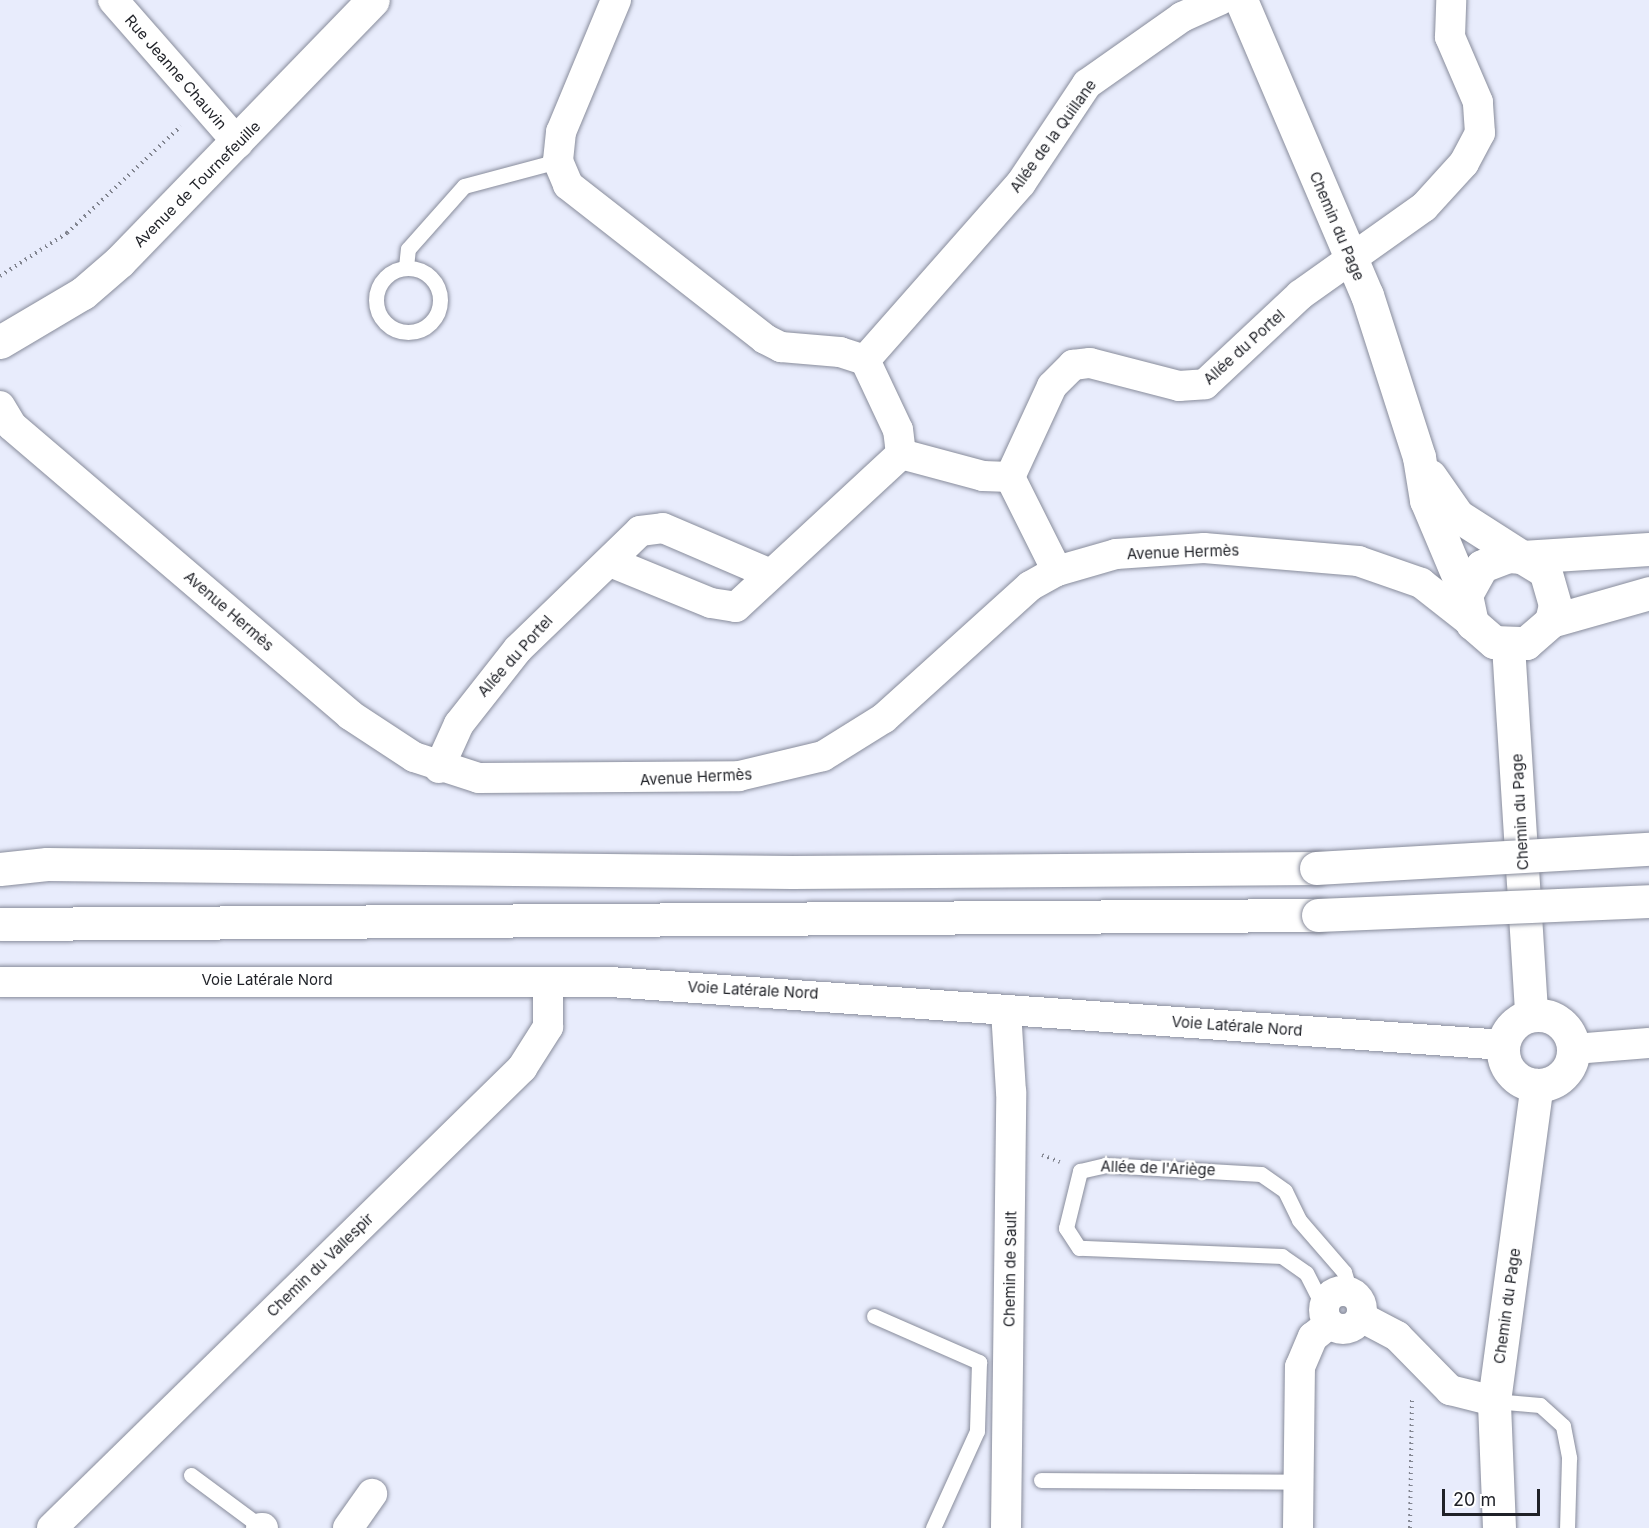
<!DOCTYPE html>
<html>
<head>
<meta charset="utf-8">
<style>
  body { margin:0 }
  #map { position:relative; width:1649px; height:1528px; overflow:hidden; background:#e8ecfc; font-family:Inter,sans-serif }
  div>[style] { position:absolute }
  .path>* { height:4px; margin-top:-2px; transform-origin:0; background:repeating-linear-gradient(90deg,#828590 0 1.5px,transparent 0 6px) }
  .roads { filter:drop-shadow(0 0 2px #888c9b) drop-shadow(0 0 2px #888c9b) }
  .lane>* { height:15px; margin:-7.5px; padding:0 7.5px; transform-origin:7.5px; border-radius:7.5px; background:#fff }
  .lane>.ring { margin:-7.5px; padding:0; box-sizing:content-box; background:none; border:15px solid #fff; border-radius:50% }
  .street>* { height:30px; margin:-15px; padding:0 15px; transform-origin:15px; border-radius:15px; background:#fff }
  .street>.ring { margin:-15px; padding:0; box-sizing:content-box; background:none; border:30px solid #fff; border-radius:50% }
  .secondary>* { height:33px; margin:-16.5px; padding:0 16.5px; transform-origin:16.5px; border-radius:16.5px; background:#fff }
  .secondary>.ring { margin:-16.5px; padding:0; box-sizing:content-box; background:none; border:33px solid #fff; border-radius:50% }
  .highway>* { height:33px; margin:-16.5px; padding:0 16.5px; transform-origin:16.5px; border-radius:16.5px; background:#fff }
  .bridges { filter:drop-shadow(0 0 2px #888c9b) drop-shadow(0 0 2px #888c9b) }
  .highway-bridge>* { height:33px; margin:-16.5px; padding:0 16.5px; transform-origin:16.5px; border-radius:16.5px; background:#fff }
  span { translate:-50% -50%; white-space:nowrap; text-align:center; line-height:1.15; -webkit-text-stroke:4.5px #fff; paint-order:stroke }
  .street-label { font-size:15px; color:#1f2127 }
  .scale { position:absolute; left:1442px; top:1489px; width:98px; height:27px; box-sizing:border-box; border:3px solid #1f2127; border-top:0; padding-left:8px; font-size:18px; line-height:21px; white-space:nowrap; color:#1f2127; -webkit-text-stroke:4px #fff; paint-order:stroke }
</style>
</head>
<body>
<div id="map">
  <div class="path">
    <div style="left:0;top:276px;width:80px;rotate:-32.7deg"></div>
    <div style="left:67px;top:233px;width:156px;rotate:-43.2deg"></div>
    <div style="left:1042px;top:1155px;width:19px;rotate:21deg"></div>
    <div style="left:1410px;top:1528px;width:131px;rotate:-89.1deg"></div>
  </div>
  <div class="roads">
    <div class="lane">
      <div style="left:406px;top:267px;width:18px;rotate:-84deg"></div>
      <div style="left:408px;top:249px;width:84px;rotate:-48.4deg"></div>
      <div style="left:464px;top:186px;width:97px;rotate:-14.9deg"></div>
      <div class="ring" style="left:376px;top:268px;width:49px;height:49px"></div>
      <div style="left:1324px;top:1308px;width:39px;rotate:-117deg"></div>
      <div style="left:1306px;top:1273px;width:29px;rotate:-145deg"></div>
      <div style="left:1282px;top:1256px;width:203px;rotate:-177.7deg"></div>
      <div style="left:1079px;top:1248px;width:24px;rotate:-123deg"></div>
      <div style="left:1066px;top:1228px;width:59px;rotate:-76.2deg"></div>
      <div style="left:1080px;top:1171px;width:26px;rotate:-13deg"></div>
      <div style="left:1105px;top:1165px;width:156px;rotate:3.3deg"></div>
      <div style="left:1261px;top:1174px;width:29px;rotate:35deg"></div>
      <div style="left:1285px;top:1191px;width:32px;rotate:64deg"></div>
      <div style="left:1299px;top:1220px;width:69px;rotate:49.1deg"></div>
      <div style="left:1344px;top:1272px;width:21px;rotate:73deg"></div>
      <div style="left:874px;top:1316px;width:115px;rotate:23.7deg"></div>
      <div style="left:979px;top:1362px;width:69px;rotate:91.7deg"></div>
      <div style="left:977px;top:1431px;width:107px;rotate:114.4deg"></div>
      <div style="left:1494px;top:1401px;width:46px;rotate:5deg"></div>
      <div style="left:1540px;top:1405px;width:31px;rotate:42deg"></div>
      <div style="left:1563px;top:1426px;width:33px;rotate:79deg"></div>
      <div style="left:1569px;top:1458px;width:70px;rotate:91.6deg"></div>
      <div style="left:191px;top:1475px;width:87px;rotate:36.6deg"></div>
      <div style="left:1041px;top:1480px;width:258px;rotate:0.4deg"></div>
    </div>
    <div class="street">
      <div style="left:113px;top:0;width:190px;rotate:48.8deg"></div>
      <div style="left:616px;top:0;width:143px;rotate:112.6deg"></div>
      <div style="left:561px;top:132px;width:29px;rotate:96deg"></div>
      <div style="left:558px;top:161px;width:26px;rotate:67deg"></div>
      <div style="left:568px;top:185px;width:250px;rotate:38deg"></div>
      <div style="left:765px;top:339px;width:18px;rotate:27deg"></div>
      <div style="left:781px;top:347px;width:59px;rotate:4.8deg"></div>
      <div style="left:840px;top:352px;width:26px;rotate:18deg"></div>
      <div style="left:0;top:406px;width:23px;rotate:59deg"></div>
      <div style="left:12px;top:426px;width:445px;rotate:40.5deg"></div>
      <div style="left:350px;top:715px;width:77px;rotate:33.3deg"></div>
      <div style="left:414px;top:757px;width:68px;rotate:17.9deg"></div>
      <div style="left:479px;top:778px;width:260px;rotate:-0.4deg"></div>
      <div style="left:739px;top:776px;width:86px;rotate:-13.4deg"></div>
      <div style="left:823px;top:756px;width:72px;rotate:-31.9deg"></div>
      <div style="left:884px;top:718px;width:197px;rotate:-42.1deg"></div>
      <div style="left:1030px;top:586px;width:31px;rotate:-29deg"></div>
      <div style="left:1057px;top:571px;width:61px;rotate:-16.1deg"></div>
      <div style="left:1116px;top:554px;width:88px;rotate:-3.9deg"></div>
      <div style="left:1204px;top:548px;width:155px;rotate:4.8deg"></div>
      <div style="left:1358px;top:561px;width:67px;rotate:19.2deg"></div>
      <div style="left:1421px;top:583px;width:65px;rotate:38.1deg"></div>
      <div style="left:901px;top:454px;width:24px;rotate:-97deg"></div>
      <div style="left:898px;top:430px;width:77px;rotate:-115.2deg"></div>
      <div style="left:865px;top:360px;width:236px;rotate:-48.6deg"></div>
      <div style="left:1021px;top:183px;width:119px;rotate:-56.3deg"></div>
      <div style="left:1087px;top:84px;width:116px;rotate:-35.2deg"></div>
      <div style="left:1182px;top:17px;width:42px;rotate:-24.1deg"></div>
      <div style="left:613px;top:563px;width:106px;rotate:22.2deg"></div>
      <div style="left:711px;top:603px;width:25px;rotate:9deg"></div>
      <div style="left:736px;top:607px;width:225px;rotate:-42.8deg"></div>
      <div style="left:901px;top:454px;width:85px;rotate:15deg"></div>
      <div style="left:983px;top:476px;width:27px;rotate:2deg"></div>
      <div style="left:1057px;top:571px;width:105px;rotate:-116.6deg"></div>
      <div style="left:1010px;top:477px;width:100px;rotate:-65.2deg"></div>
      <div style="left:1052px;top:386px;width:30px;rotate:-45deg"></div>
      <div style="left:1073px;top:365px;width:17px;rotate:-7deg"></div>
      <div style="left:1090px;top:363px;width:92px;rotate:14.5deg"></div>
      <div style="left:1179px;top:386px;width:26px;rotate:-4deg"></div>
      <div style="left:1205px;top:384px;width:130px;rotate:-43.1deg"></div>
      <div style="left:1300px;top:295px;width:152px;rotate:-35.4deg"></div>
      <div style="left:1424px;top:207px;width:59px;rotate:-47.7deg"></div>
      <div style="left:1464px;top:163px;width:34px;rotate:-62deg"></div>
      <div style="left:1480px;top:133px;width:31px;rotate:-94deg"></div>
      <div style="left:1478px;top:102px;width:71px;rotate:-113.3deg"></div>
      <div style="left:1450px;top:37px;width:37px;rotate:-88deg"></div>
      <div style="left:439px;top:768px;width:48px;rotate:-65.6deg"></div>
      <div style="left:459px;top:724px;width:95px;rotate:-51.8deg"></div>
      <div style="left:518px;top:649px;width:170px;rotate:-44deg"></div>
      <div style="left:640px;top:531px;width:23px;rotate:-7deg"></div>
      <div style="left:663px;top:528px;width:114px;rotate:23.2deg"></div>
      <div style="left:0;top:982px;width:610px"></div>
      <div style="left:610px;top:982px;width:896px;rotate:4.03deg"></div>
      <div style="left:1574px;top:1049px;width:75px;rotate:-4.6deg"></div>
      <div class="ring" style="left:1324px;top:1291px;width:8px;height:8px"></div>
      <div style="left:1361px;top:1317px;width:41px;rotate:27.8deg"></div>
      <div style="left:1397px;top:1336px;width:76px;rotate:45.5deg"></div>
      <div style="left:1450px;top:1390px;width:45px;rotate:14deg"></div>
      <div style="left:52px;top:1528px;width:658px;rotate:-44.38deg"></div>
      <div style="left:522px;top:1068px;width:49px;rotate:-57.6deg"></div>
      <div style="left:548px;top:1027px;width:45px;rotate:-90deg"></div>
      <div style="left:261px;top:1528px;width:2px"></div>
      <div style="left:348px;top:1528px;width:42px;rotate:-54.8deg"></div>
      <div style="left:1006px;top:1528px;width:436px;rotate:-89.3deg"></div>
      <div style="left:1011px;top:1092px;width:82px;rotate:-93.5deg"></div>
      <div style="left:1298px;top:1528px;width:161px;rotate:-89.3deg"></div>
      <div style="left:1300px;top:1367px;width:33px;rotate:-67deg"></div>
      <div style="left:1313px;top:1337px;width:21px;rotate:-39deg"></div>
    </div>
    <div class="secondary">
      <div style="left:1241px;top:0;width:321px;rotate:66.9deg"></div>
      <div style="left:1367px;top:295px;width:170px;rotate:72.2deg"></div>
      <div style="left:1419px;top:457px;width:44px;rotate:80.8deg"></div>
      <div style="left:1426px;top:500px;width:103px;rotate:67.2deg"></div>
      <div style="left:1466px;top:595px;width:29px;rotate:78deg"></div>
      <div style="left:1472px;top:623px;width:29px;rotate:41deg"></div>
      <div style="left:1494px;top:642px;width:32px;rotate:2deg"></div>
      <div style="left:1526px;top:643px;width:33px;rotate:-41deg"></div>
      <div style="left:1551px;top:621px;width:16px;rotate:-76deg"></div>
      <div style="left:1555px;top:605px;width:35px;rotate:-106deg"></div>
      <div style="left:1545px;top:571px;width:27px;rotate:-149deg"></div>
      <div style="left:1522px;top:557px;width:14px;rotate:-176deg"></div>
      <div style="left:1508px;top:556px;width:28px;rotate:159deg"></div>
      <div style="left:1482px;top:566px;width:33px;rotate:119deg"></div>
      <div style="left:0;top:342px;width:96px;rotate:-30.6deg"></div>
      <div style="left:83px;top:293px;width:49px;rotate:-40.9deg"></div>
      <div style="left:120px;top:261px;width:363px;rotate:-45.9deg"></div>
      <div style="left:1430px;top:476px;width:49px;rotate:55deg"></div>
      <div style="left:1458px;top:516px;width:76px;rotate:32.6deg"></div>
      <div style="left:1522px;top:557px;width:127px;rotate:-3.6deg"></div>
      <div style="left:1551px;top:621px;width:102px;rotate:-15.9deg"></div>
      <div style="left:1508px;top:645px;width:371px;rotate:86.4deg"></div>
      <div class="ring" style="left:1503px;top:1015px;width:37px;height:37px"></div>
      <div style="left:1499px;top:1528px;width:127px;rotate:-92.3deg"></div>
      <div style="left:1494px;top:1401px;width:319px;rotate:-82.3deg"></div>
    </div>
    <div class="highway">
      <div style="left:0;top:869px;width:47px;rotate:-6.1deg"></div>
      <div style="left:47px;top:864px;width:745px;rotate:0.62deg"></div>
      <div style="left:792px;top:872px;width:524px;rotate:-0.44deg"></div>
      <div style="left:0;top:924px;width:1318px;rotate:-0.39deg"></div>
    </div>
  </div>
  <div class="bridges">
    <div class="highway-bridge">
      <div style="left:1316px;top:868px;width:334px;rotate:-3.3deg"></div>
      <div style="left:1318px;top:915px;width:331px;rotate:-2.4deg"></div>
    </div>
  </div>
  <div class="street-label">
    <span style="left:176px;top:72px;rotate:49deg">Rue Jeanne Chauvin</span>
    <span style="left:1053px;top:136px;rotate:-54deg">Allée de la Quillane</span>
    <span style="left:197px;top:184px;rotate:-45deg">Avenue de Tournefeuille</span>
    <span style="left:1337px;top:226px;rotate:67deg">Chemin du Page</span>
    <span style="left:1244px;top:347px;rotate:-42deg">Allée du Portel</span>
    <span style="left:1183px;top:552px;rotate:-2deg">Avenue Hermès</span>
    <span style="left:229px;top:611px;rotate:41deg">Avenue Hermès</span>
    <span style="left:515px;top:656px;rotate:-48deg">Allée du Portel</span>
    <span style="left:696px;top:777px;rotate:-3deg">Avenue Hermès</span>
    <span style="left:1520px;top:812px;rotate:-93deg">Chemin du Page</span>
    <span style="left:267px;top:980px">Voie Latérale Nord</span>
    <span style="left:753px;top:990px;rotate:3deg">Voie Latérale Nord</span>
    <span style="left:1237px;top:1026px;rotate:4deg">Voie Latérale Nord</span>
    <span style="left:1158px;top:1168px;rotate:2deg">Allée de l'Ariège</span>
    <span style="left:320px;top:1265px;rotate:-44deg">Chemin du Vallespir</span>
    <span style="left:1010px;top:1269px;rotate:-89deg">Chemin de Sault</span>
    <span style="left:1507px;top:1306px;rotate:-82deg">Chemin du Page</span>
  </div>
  <div class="scale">20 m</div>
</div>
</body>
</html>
